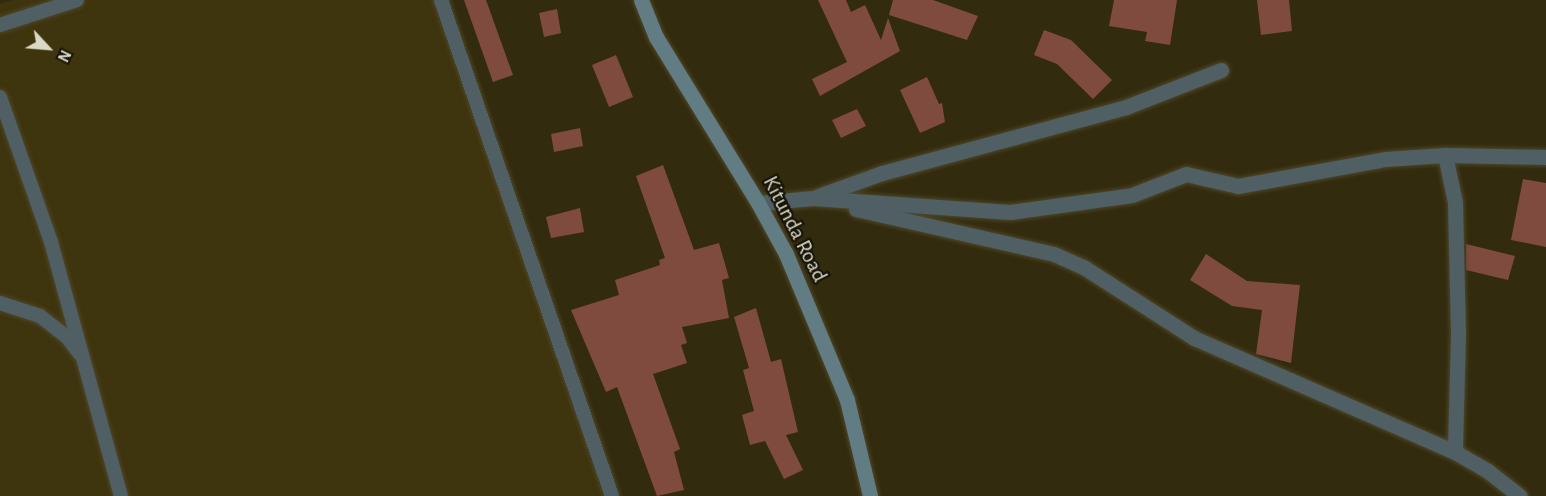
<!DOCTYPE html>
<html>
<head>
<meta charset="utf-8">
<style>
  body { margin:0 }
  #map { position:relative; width:1546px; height:496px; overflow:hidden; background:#332b0d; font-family:"Alegreya Sans",sans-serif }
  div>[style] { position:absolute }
  .built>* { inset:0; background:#3e340d }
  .building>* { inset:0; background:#7f4b3f }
  .roads { filter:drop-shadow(0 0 2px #4e472b) drop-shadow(0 0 2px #4e472b) }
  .lane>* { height:14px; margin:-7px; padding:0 7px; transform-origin:7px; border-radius:7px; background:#4f5f63 }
  .street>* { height:15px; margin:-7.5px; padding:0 7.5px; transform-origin:7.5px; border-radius:7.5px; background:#4f5f63 }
  .secondary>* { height:15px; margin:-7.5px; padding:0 7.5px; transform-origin:7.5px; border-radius:7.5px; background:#627c83 }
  span { translate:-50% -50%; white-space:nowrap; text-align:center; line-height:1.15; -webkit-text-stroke:4.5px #171408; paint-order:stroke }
  .street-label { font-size:22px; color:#dcd8c7 }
  .north { position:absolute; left:18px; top:18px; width:60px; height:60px; -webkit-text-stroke:4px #171408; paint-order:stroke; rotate:116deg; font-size:16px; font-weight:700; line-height:24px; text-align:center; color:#dcd8c7 }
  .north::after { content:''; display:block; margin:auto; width:21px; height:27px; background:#dcd8c7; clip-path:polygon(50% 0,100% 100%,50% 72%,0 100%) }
</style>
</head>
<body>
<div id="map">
  <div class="built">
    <div style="clip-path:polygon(13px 0,449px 0,521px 228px,619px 496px,0 496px,0 4px)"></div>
  </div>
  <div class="building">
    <div style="clip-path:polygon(464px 0,486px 0,513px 75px,493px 82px)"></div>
    <div style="clip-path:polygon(818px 0,846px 0,851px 12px,865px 5px,881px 40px,888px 18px,900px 51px,820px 96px,812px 79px,847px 62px)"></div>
    <div style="clip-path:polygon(893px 0,933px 0,978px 16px,967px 40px,889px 15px)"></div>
    <div style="clip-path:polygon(1114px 0,1177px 0,1170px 45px,1145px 41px,1147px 32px,1109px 26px)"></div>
    <div style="clip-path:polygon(1257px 0,1289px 0,1292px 31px,1261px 35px)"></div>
    <div style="clip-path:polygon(557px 9px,561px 33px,544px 37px,539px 13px)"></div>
    <div style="clip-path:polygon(1044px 30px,1071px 40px,1112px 80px,1093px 99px,1057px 64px,1034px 55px)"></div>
    <div style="clip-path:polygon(616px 55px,633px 97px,609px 107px,592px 65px)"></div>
    <div style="clip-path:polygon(927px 77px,939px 104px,942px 103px,945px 122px,920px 133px,900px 90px)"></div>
    <div style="clip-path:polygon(857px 109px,866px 126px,841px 138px,832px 120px)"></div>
    <div style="clip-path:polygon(580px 128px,583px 146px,554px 152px,551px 134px)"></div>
    <div style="clip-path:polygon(663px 165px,694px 250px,719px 243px,729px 278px,722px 280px,729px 318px,682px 327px,687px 343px,681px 345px,687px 363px,653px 374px,680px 449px,674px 452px,684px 490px,657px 496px,617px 387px,606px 392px,571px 310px,619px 295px,615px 280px,660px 265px,659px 260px,665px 258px,636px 176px)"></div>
    <div style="clip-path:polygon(1523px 179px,1546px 183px,1546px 247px,1511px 240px)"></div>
    <div style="clip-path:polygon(580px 208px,584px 232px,551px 238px,546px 217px)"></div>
    <div style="clip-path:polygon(1466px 244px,1515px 256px,1508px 280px,1466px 270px)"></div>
    <div style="clip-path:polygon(1206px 254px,1247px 281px,1300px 285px,1291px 363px,1256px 354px,1262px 310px,1232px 306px,1190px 280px)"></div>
    <div style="clip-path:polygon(756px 308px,771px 362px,781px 359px,798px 432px,786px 435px,803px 470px,784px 479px,765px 441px,750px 445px,742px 415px,754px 411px,743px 370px,749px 368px,734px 317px)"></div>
  </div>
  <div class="roads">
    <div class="lane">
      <div style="left:441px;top:0;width:525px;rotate:70.98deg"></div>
      <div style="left:0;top:25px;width:81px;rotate:-18deg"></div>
      <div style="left:0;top:97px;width:154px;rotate:70.6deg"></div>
      <div style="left:51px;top:242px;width:263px;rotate:74.6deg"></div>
      <div style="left:0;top:303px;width:42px;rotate:18deg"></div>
      <div style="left:40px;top:316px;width:34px;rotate:38deg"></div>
      <div style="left:67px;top:337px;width:20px;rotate:53deg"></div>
    </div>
    <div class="street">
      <div style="left:1445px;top:155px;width:48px;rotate:78deg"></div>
      <div style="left:1455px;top:202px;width:132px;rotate:88.7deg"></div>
      <div style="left:1458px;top:334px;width:118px;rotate:91.5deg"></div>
      <div style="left:818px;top:196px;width:68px;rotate:-19.8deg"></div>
      <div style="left:882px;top:173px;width:253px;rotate:-15.1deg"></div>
      <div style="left:1126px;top:107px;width:102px;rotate:-21.3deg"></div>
      <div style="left:758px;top:203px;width:55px;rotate:-5.2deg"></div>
      <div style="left:813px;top:198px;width:197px;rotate:4.1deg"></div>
      <div style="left:1010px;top:212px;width:123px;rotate:-7.9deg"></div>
      <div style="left:1132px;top:195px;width:58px;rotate:-21.3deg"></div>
      <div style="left:1186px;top:174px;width:53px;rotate:13deg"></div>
      <div style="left:1238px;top:186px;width:149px;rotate:-10.4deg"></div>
      <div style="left:1385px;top:159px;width:60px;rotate:-3.8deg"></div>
      <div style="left:1445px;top:155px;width:101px;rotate:1.1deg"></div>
      <div style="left:856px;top:209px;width:203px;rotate:12.8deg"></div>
      <div style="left:1054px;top:254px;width:34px;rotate:24deg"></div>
      <div style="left:1085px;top:268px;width:130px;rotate:32.7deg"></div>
      <div style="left:1194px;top:338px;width:285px;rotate:23.6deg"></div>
      <div style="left:1455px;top:452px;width:39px;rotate:30deg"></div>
      <div style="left:1489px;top:472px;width:39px;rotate:38deg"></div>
    </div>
    <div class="secondary">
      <div style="left:641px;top:0;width:40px;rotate:68deg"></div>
      <div style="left:656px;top:37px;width:195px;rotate:58.4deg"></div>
      <div style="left:758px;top:203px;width:58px;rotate:61.2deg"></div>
      <div style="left:786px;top:254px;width:158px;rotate:67.3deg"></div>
      <div style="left:847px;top:400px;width:99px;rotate:76.5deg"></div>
    </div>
  </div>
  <div class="street-label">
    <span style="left:795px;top:229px;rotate:63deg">Kitunda Road</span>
  </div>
  <div class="north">N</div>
</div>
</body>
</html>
